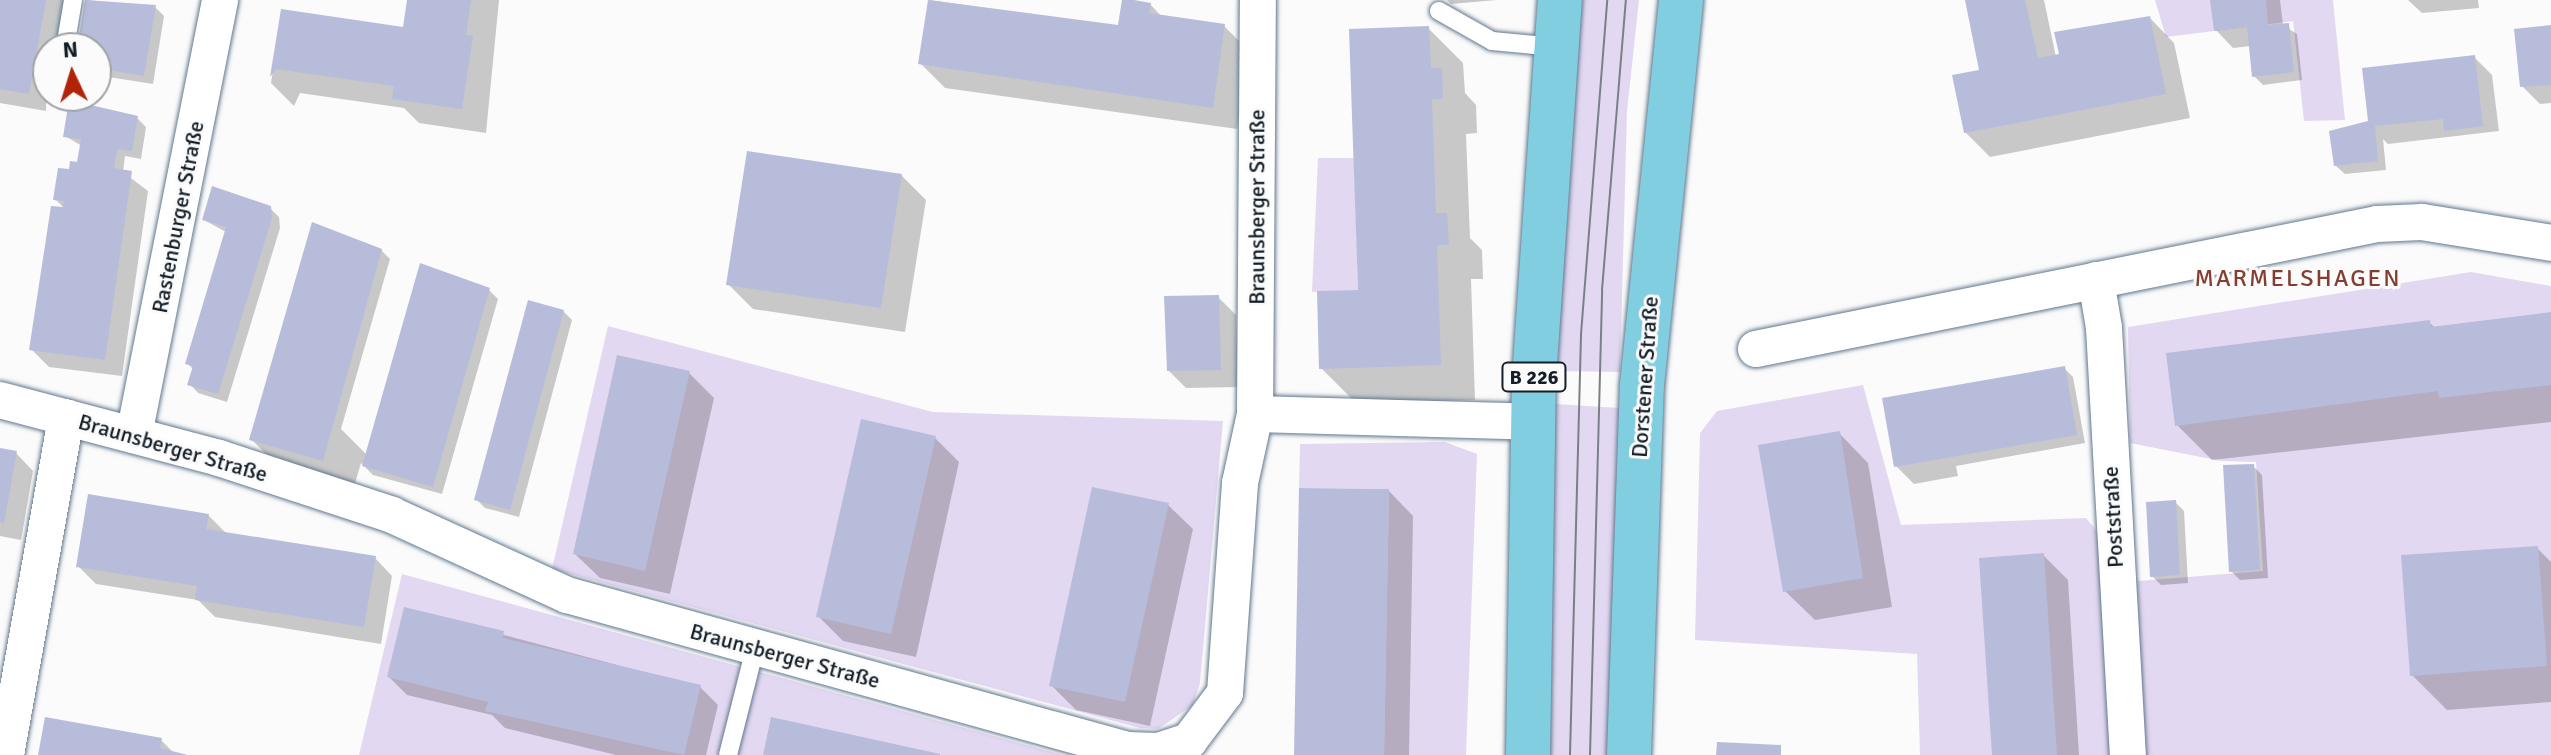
<!DOCTYPE html>
<html>
<head>
<meta charset="utf-8">
<style>
  body { margin:0 }
  #map { position:relative; width:2551px; height:755px; overflow:hidden; background:#fbfbfb; font-family:Signika,sans-serif }
  div>[style] { position:absolute }
  .green>* { inset:0; background:#e3d8f1 }
  .shadow>* { inset:0; background:#0003 }
  .building>* { inset:0; background:#b7bcda }
  .roads { filter:drop-shadow(0 0 2px #61788f) drop-shadow(0 0 2px #61788f) }
  .lane>* { height:18px; margin:-9px; padding:0 9px; transform-origin:9px; border-radius:9px; background:#fff }
  .street>* { height:36px; margin:-18px; padding:0 18px; transform-origin:18px; border-radius:18px; background:#fff }
  .primary>* { height:44px; margin:-22px; padding:0 22px; transform-origin:22px; border-radius:22px; background:#81cee0 }
  .tram>* { height:2px; margin:-1px; padding:0 1px; transform-origin:1px; border-radius:1px; background:#7b8085 }
  span { translate:-50% -50%; white-space:nowrap; text-align:center; line-height:1.15; -webkit-text-stroke:6px #fbfbfb; paint-order:stroke }
  .shield-label span { padding:2px 6px; background:#fbfbfb; border:2px solid; border-radius:6px; -webkit-text-stroke-width:0 }
  .shield-label { font-size:20px; color:#141e27; font-weight:700 }
  .street-label { font-size:22px; color:#141e27 }
  .neighbourhood-label { font-size:24px; color:#843e31; letter-spacing:2px }
  .north { position:absolute; left:32px; top:32px; width:80px; height:80px; box-sizing:border-box; background:#fbfbfb; border:2px solid #9fa3a6; border-radius:50%; rotate:356deg; font-size:22px; font-weight:700; line-height:32px; text-align:center; color:#141e27 }
  .north::after { content:''; display:block; margin:auto; width:28px; height:36px; background:#b12408; clip-path:polygon(50% 0,100% 100%,50% 72%,0 100%) }
</style>
</head>
<body>
<div id="map">
  <div class="green">
    <div style="clip-path:polygon(1582px 0,1639px 0,1627px 111px,1620px 372px,1555px 371px)"></div>
    <div style="clip-path:polygon(2155px 0,2333px 0,2345px 120px,2304px 121px,2293px 21px,2166px 37px)"></div>
    <div style="clip-path:polygon(1318px 158px,1354px 158px,1358px 290px,1312px 292px)"></div>
    <div style="clip-path:polygon(2471px 272px,2551px 286px,2551px 755px,1920px 755px,1917px 654px,1695px 640px,1700px 433px,1717px 411px,1863px 385px,1901px 525px,2086px 518px,2138px 581px,2263px 571px,2256px 462px,2221px 461px,2130px 443px,2128px 327px)"></div>
    <div style="clip-path:polygon(608px 326px,933px 412px,1223px 421px,1200px 683px,1193px 705px,1158px 729px,1140px 728px,552px 569px)"></div>
    <div style="clip-path:polygon(1555px 404px,1620px 408px,1610px 755px,1547px 755px)"></div>
    <div style="clip-path:polygon(1445px 442px,1477px 454px,1466px 755px,1384px 755px,1389px 489px,1299px 488px,1300px 444px)"></div>
    <div style="clip-path:polygon(402px 574px,1063px 755px,359px 755px)"></div>
  </div>
  <div class="shadow">
    <div style="clip-path:polygon(0 0,66px 0,58px 48px,48px 48px,46px 111px,0 103px)"></div>
    <div style="clip-path:polygon(87px 0,155px 7px,164px 16px,153px 84px,96px 75px,96px 48px,79px 48px)"></div>
    <div style="clip-path:polygon(409px 0,499px 0,486px 133px,419px 123px,404px 108px,300px 93px,294px 106px,271px 83px,282px 11px,404px 30px)"></div>
    <div style="clip-path:polygon(930px 0,1119px 27px,1150px 4px,1162px 17px,1224px 26px,1249px 51px,1237px 129px,945px 88px,920px 63px)"></div>
    <div style="clip-path:polygon(1447px 0,1497px 0,1451px 4px)"></div>
    <div style="clip-path:polygon(1967px 0,2044px 0,2056px 57px,2150px 18px,2174px 43px,2190px 118px,1990px 157px,1965px 132px,1982px 72px)"></div>
    <div style="clip-path:polygon(2212px 0,2280px 0,2283px 25px,2297px 34px,2302px 80px,2263px 85px,2254px 76px,2251px 46px,2233px 48px,2216px 30px)"></div>
    <div style="clip-path:polygon(2408px 0,2478px 0,2479px 8px,2422px 13px)"></div>
    <div style="clip-path:polygon(2551px 27px,2551px 103px,2540px 104px,2522px 86px)"></div>
    <div style="clip-path:polygon(1428px 28px,1463px 63px,1465px 93px,1476px 105px,1477px 133px,1466px 134px,1470px 238px,1482px 250px,1483px 279px,1471px 279px,1475px 400px,1356px 403px,1321px 368px,1360px 292px)"></div>
    <div style="clip-path:polygon(2474px 57px,2492px 75px,2499px 131px,2388px 144px,2383px 139px,2386px 170px,2345px 174px,2336px 166px,2367px 123px)"></div>
    <div style="clip-path:polygon(137px 118px,146px 127px,141px 159px,125px 156px,123px 172px,148px 191px,122px 376px,49px 367px,31px 349px,66px 210px,55px 199px,71px 171px,83px 165px,82px 146px,65px 136px)"></div>
    <div style="clip-path:polygon(901px 175px,926px 200px,905px 332px,753px 309px,728px 284px)"></div>
    <div style="clip-path:polygon(270px 208px,279px 217px,280px 228px,227px 402px,198px 393px,190px 384px,194px 370px,187px 363px,226px 232px,204px 220px)"></div>
    <div style="clip-path:polygon(381px 250px,390px 259px,341px 429px,367px 455px,489px 290px,498px 299px,442px 494px,373px 475px,361px 463px,353px 490px,281px 469px,251px 439px)"></div>
    <div style="clip-path:polygon(1218px 297px,1236px 315px,1238px 387px,1186px 388px,1168px 370px)"></div>
    <div style="clip-path:polygon(563px 311px,572px 320px,519px 517px,485px 508px,476px 499px)"></div>
    <div style="clip-path:polygon(2551px 314px,2551px 422px,2212px 460px,2177px 425px,2429px 322px,2436px 329px)"></div>
    <div style="clip-path:polygon(2064px 368px,2073px 377px,2085px 443px,1956px 466px,1958px 476px,1914px 484px,1896px 466px)"></div>
    <div style="clip-path:polygon(689px 373px,714px 398px,670px 594px,600px 578px,575px 554px)"></div>
    <div style="clip-path:polygon(1839px 433px,1868px 463px,1892px 607px,1815px 620px,1785px 591px)"></div>
    <div style="clip-path:polygon(935px 438px,959px 462px,916px 657px,843px 641px,819px 617px)"></div>
    <div style="clip-path:polygon(0 450px,16px 453px,33px 471px,21px 540px,0 536px)"></div>
    <div style="clip-path:polygon(2253px 466px,2262px 475px,2268px 578px,2240px 580px,2231px 571px)"></div>
    <div style="clip-path:polygon(1389px 491px,1413px 516px,1409px 755px,1296px 755px)"></div>
    <div style="clip-path:polygon(2175px 502px,2184px 511px,2188px 583px,2161px 585px,2152px 576px)"></div>
    <div style="clip-path:polygon(1168px 505px,1193px 529px,1150px 726px,1076px 710px,1051px 685px)"></div>
    <div style="clip-path:polygon(208px 515px,227px 534px,375px 558px,392px 576px,381px 644px,215px 617px,198px 600px,96px 584px,78px 566px)"></div>
    <div style="clip-path:polygon(2537px 548px,2551px 562px,2551px 702px,2447px 710px,2412px 675px)"></div>
    <div style="clip-path:polygon(2043px 555px,2068px 580px,2079px 755px,1994px 755px)"></div>
    <div style="clip-path:polygon(406px 609px,700px 687px,718px 705px,706px 755px,616px 755px,505px 728px,492px 715px,407px 695px,389px 677px)"></div>
    <div style="clip-path:polygon(161px 740px,174px 753px,185px 755px,41px 755px)"></div>
  </div>
  <div class="building">
    <div style="clip-path:polygon(0 0,46px 0,29px 94px,0 89px)"></div>
    <div style="clip-path:polygon(85px 0,156px 5px,144px 76px,96px 68px,96px 48px,77px 48px)"></div>
    <div style="clip-path:polygon(407px 0,471px 0,466px 35px,473px 36px,462px 109px,392px 99px,394px 86px,276px 69px,270px 77px,281px 9px,403px 27px)"></div>
    <div style="clip-path:polygon(928px 0,1118px 25px,1122px 0,1134px 0,1151px 3px,1149px 13px,1225px 24px,1213px 108px,918px 64px)"></div>
    <div style="clip-path:polygon(1965px 0,2025px 0,2038px 58px,2059px 54px,2054px 32px,2150px 16px,2166px 94px,1964px 133px,1952px 75px,1979px 70px)"></div>
    <div style="clip-path:polygon(2210px 0,2266px 0,2268px 25px,2289px 23px,2294px 72px,2252px 77px,2247px 27px,2214px 31px)"></div>
    <div style="clip-path:polygon(2551px 25px,2551px 85px,2520px 87px,2514px 29px)"></div>
    <div style="clip-path:polygon(1429px 26px,1431px 68px,1442px 68px,1443px 99px,1432px 99px,1436px 213px,1447px 213px,1449px 245px,1437px 245px,1441px 365px,1319px 369px,1317px 291px,1358px 290px,1349px 29px)"></div>
    <div style="clip-path:polygon(2475px 55px,2483px 126px,2444px 131px,2443px 119px,2375px 126px,2378px 161px,2334px 166px,2329px 131px,2368px 121px,2362px 68px)"></div>
    <div style="clip-path:polygon(69px 100px,138px 116px,132px 151px,117px 149px,114px 168px,132px 171px,105px 360px,29px 350px,51px 206px,63px 207px,64px 201px,53px 200px,58px 168px,69px 169px,70px 161px,77px 162px,81px 139px,63px 137px)"></div>
    <div style="clip-path:polygon(747px 151px,902px 174px,881px 308px,726px 285px)"></div>
    <div style="clip-path:polygon(212px 186px,271px 206px,272px 218px,218px 394px,187px 385px,193px 366px,185px 364px,226px 227px,202px 220px)"></div>
    <div style="clip-path:polygon(312px 222px,382px 249px,323px 461px,249px 440px)"></div>
    <div style="clip-path:polygon(420px 263px,490px 288px,433px 487px,362px 466px)"></div>
    <div style="clip-path:polygon(1219px 295px,1221px 370px,1167px 371px,1164px 296px)"></div>
    <div style="clip-path:polygon(528px 300px,564px 310px,510px 510px,474px 500px)"></div>
    <div style="clip-path:polygon(2551px 312px,2551px 385px,2439px 398px,2438px 391px,2175px 426px,2166px 353px,2430px 320px,2431px 327px)"></div>
    <div style="clip-path:polygon(617px 355px,690px 371px,645px 571px,573px 554px)"></div>
    <div style="clip-path:polygon(2065px 366px,2077px 435px,1894px 467px,1882px 398px)"></div>
    <div style="clip-path:polygon(861px 419px,936px 436px,891px 634px,816px 617px)"></div>
    <div style="clip-path:polygon(1840px 431px,1863px 578px,1783px 592px,1758px 445px)"></div>
    <div style="clip-path:polygon(0 448px,17px 451px,4px 523px,0 522px)"></div>
    <div style="clip-path:polygon(2254px 464px,2260px 570px,2229px 572px,2223px 465px)"></div>
    <div style="clip-path:polygon(1092px 487px,1169px 503px,1125px 702px,1049px 686px)"></div>
    <div style="clip-path:polygon(1299px 488px,1389px 489px,1384px 755px,1294px 755px)"></div>
    <div style="clip-path:polygon(88px 494px,209px 514px,206px 529px,376px 556px,364px 627px,195px 600px,197px 586px,76px 567px)"></div>
    <div style="clip-path:polygon(2176px 500px,2180px 575px,2150px 577px,2146px 502px)"></div>
    <div style="clip-path:polygon(2538px 546px,2547px 666px,2410px 676px,2401px 555px)"></div>
    <div style="clip-path:polygon(2044px 553px,2057px 755px,1992px 755px,1979px 558px)"></div>
    <div style="clip-path:polygon(404px 607px,504px 631px,503px 638px,701px 685px,684px 755px,485px 711px,488px 702px,387px 677px)"></div>
    <div style="clip-path:polygon(45px 717px,162px 738px,160px 748px,188px 755px,38px 755px)"></div>
    <div style="clip-path:polygon(771px 717px,940px 754px,940px 755px,763px 755px)"></div>
    <div style="clip-path:polygon(1717px 742px,1781px 745px,1781px 755px,1716px 755px)"></div>
  </div>
  <div class="roads">
    <div class="lane">
      <div style="left:1439px;top:11px;width:61px;rotate:29.5deg"></div>
      <div style="left:1492px;top:41px;width:64px;rotate:5.4deg"></div>
      <div style="left:65px;top:48px;width:49px;rotate:-80.5deg"></div>
      <div style="left:728px;top:755px;width:110px;rotate:-75.8deg"></div>
    </div>
    <div class="street">
      <div style="left:2096px;top:280px;width:49px;rotate:80.5deg"></div>
      <div style="left:2104px;top:328px;width:428px;rotate:86.8deg"></div>
      <div style="left:1756px;top:349px;width:633px;rotate:-11.38deg"></div>
      <div style="left:2377px;top:224px;width:45px;rotate:-2.5deg"></div>
      <div style="left:2422px;top:222px;width:131px;rotate:9.2deg"></div>
      <div style="left:0;top:400px;width:227px;rotate:14.8deg"></div>
      <div style="left:219px;top:458px;width:182px;rotate:18.2deg"></div>
      <div style="left:392px;top:515px;width:192px;rotate:24.6deg"></div>
      <div style="left:567px;top:595px;width:581px;rotate:15.47deg"></div>
      <div style="left:1127px;top:750px;width:31px;rotate:2deg"></div>
      <div style="left:1158px;top:751px;width:33px;rotate:-18deg"></div>
      <div style="left:1189px;top:741px;width:60px;rotate:-53.1deg"></div>
      <div style="left:1225px;top:693px;width:211px;rotate:-85.9deg"></div>
      <div style="left:1240px;top:483px;width:71px;rotate:-77.7deg"></div>
      <div style="left:1255px;top:414px;width:414px;rotate:-89.6deg"></div>
      <div style="left:1255px;top:414px;width:278px;rotate:1.6deg"></div>
      <div style="left:134px;top:435px;width:443px;rotate:-78.8deg"></div>
      <div style="left:6px;top:755px;width:343px;rotate:-79.9deg"></div>
    </div>
    <div class="primary">
      <div style="left:1528px;top:755px;width:376px;rotate:-89.1deg"></div>
      <div style="left:1534px;top:379px;width:380px;rotate:-86.1deg"></div>
      <div style="left:1629px;top:755px;width:370px;rotate:-88deg"></div>
      <div style="left:1642px;top:385px;width:387px;rotate:-84.2deg"></div>
    </div>
  </div>
  <div class="tram">
    <div style="left:1570px;top:755px;width:421px;rotate:-88.5deg"></div>
    <div style="left:1581px;top:334px;width:335px;rotate:-85.5deg"></div>
    <div style="left:1590px;top:755px;width:465px;rotate:-88.5deg"></div>
    <div style="left:1602px;top:290px;width:291px;rotate:-85.3deg"></div>
  </div>
  <div class="shield-label">
    <span style="left:1534px;top:377px">B 226</span>
  </div>
  <div class="street-label">
    <span style="left:1257px;top:207px;rotate:-90deg">Braunsberger Straße</span>
    <span style="left:178px;top:217px;rotate:-79deg">Rastenburger Straße</span>
    <span style="left:1645px;top:377px;rotate:-86deg">Dorstener Straße</span>
    <span style="left:173px;top:448px;rotate:16deg">Braunsberger Straße</span>
    <span style="left:2113px;top:517px;rotate:-93deg">Poststraße</span>
    <span style="left:785px;top:656px;rotate:15deg">Braunsberger Straße</span>
  </div>
  <div class="neighbourhood-label">
    <span style="left:2298px;top:279px">MARMELSHAGEN</span>
  </div>
  <div class="north">N</div>
</div>
</body>
</html>
